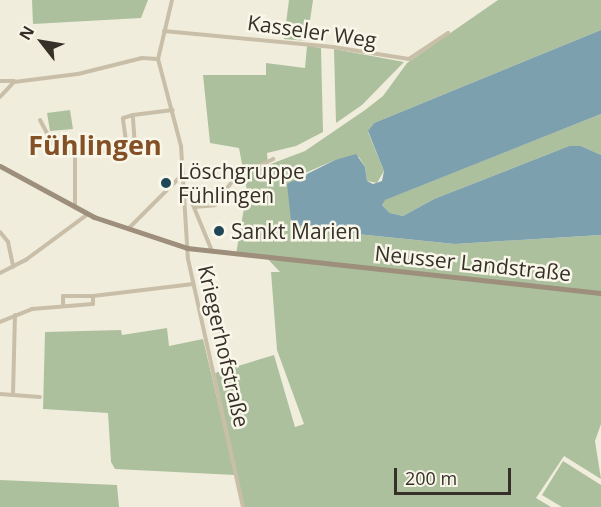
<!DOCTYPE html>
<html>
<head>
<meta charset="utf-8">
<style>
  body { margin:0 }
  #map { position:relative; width:601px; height:507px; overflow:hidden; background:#f1eddd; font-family:"Open Sans",sans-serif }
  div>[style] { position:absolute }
  .green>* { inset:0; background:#adc09e }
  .water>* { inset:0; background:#7da0ae }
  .street>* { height:4px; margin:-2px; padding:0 2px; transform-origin:2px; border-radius:2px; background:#c9bfa9 }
  .secondary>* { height:5px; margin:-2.5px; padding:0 2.5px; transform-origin:2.5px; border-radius:2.5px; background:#9d8f7b }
  .dots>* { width:16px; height:16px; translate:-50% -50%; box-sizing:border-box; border:3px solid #f9f6ea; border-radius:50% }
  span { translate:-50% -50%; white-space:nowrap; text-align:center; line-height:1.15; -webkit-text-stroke:5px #f9f6ea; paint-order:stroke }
  .street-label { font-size:21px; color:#373029 }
  .poi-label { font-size:21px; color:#373029 }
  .left { translate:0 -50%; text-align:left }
  .district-label { font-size:27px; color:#835125; font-weight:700 }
  .north { position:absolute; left:12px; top:12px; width:60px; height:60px; -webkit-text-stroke:4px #f9f6ea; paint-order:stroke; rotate:301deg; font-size:16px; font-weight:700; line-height:24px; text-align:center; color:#373029 }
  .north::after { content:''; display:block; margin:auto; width:21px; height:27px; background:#373029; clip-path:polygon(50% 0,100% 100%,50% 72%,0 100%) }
  .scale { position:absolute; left:394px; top:468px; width:117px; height:27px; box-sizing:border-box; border:3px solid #373029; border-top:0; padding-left:8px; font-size:18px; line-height:21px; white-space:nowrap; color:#373029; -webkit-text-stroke:4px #f9f6ea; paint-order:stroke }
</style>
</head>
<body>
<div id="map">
  <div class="green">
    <div style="clip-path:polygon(32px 0,148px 0,141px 18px,33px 24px)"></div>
    <div style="clip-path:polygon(289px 0,313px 0,307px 41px,284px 39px)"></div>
    <div style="clip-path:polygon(498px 0,601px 0,601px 30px,374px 123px,368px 132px,384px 171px,377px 183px,367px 181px,365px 167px,359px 157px,335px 160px,296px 177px,308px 229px,455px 244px,601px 235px,601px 424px,595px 441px,601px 479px,564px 456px,536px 498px,551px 507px,244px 507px,215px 373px,274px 355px,295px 427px,304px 424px,277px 350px,271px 272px,280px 272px,265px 256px,236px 254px,247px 191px,239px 148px,210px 143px,203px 75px,266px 75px,266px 63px,305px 68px,307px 46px,321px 48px,323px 132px,296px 146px,267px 153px,268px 165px,305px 151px,365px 110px,383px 96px,407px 63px)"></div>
    <div style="clip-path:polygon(334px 49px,404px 62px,362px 105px,336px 123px)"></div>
    <div style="clip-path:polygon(70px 110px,73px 129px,50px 131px,47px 113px)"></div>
    <div style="clip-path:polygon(601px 114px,601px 155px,581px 146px,569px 146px,434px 199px,403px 216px,390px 213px,382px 205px,384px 200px)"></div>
    <div style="clip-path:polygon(167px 328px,169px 346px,203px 339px,235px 475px,115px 469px,111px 462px,108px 413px,43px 409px,45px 332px,121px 330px,122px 335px)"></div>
    <div style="clip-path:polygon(563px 461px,601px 485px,601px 507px,562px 507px,542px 495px)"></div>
    <div style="clip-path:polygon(0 480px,117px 485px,119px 507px,0 507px)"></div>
  </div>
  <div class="water">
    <div style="clip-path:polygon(601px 30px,601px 114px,385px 200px,382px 205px,390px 213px,403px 216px,434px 199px,569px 146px,581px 146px,601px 155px,601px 235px,455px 244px,308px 229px,291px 221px,287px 184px,335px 160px,356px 154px,365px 167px,367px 181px,373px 184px,382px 181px,384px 171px,368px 131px,374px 123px)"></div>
  </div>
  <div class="street">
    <div style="left:172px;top:0;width:61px;rotate:103.3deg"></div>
    <div style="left:158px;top:59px;width:90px;rotate:75.2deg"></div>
    <div style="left:181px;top:146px;width:113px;rotate:86.5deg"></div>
    <div style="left:188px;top:259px;width:254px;rotate:77.5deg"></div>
    <div style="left:164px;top:31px;width:170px;rotate:5.4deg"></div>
    <div style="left:333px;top:47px;width:77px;rotate:9deg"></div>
    <div style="left:409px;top:59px;width:47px;rotate:-33.7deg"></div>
    <div style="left:0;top:81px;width:14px"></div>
    <div style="left:0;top:97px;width:21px;rotate:-47deg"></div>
    <div style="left:14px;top:82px;width:64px;rotate:-7.1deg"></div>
    <div style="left:78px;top:74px;width:66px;rotate:-14deg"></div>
    <div style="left:142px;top:58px;width:16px;rotate:4deg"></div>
    <div style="left:40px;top:120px;width:26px;rotate:62deg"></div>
    <div style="left:52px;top:143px;width:26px;rotate:28deg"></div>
    <div style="left:127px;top:148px;width:30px;rotate:-98deg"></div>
    <div style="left:123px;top:118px;width:10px;rotate:-17deg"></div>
    <div style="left:188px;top:193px;width:63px;rotate:67.5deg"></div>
    <div style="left:75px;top:207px;width:52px;rotate:-90deg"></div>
    <div style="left:75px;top:155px;width:61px;rotate:-7.6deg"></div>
    <div style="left:135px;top:147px;width:32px;rotate:-94deg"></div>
    <div style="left:133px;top:115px;width:40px;rotate:-7.1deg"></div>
    <div style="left:194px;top:207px;width:21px;rotate:-5deg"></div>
    <div style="left:215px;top:205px;width:32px;rotate:-54deg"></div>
    <div style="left:234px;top:179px;width:44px;rotate:-27.1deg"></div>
    <div style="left:130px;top:227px;width:75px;rotate:-45deg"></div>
    <div style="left:0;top:232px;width:13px;rotate:51deg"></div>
    <div style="left:8px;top:242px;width:25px;rotate:78deg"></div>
    <div style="left:0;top:273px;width:30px;rotate:-27deg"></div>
    <div style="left:27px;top:259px;width:76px;rotate:-36.4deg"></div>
    <div style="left:63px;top:304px;width:8px;rotate:-90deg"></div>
    <div style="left:63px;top:296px;width:30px"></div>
    <div style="left:0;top:322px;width:35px;rotate:-22deg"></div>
    <div style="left:32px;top:309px;width:61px;rotate:-4.7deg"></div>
    <div style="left:93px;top:304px;width:8px;rotate:-90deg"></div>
    <div style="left:93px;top:296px;width:101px;rotate:-6.8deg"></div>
    <div style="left:0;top:394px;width:40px;rotate:4.3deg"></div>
    <div style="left:13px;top:395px;width:80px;rotate:-88.6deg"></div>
  </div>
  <div class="secondary">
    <div style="left:0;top:166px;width:107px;rotate:28.5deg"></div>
    <div style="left:94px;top:217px;width:98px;rotate:18.4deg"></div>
    <div style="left:187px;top:248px;width:416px;rotate:6.2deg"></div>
  </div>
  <div class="dots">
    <div style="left:166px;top:183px;background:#204757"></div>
    <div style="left:219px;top:231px;background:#204757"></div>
  </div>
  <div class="street-label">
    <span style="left:312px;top:31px;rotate:8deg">Kasseler Weg</span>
    <span style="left:473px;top:263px;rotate:6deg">Neusser Landstraße</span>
    <span style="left:224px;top:346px;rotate:77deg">Kriegerhofstraße</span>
  </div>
  <div class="poi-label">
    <span class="left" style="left:178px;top:183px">Löschgruppe<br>Fühlingen</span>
    <span class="left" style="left:231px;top:231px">Sankt Marien</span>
  </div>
  <div class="district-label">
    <span style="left:95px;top:145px">Fühlingen</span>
  </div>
  <div class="north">N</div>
  <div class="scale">200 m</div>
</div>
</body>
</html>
